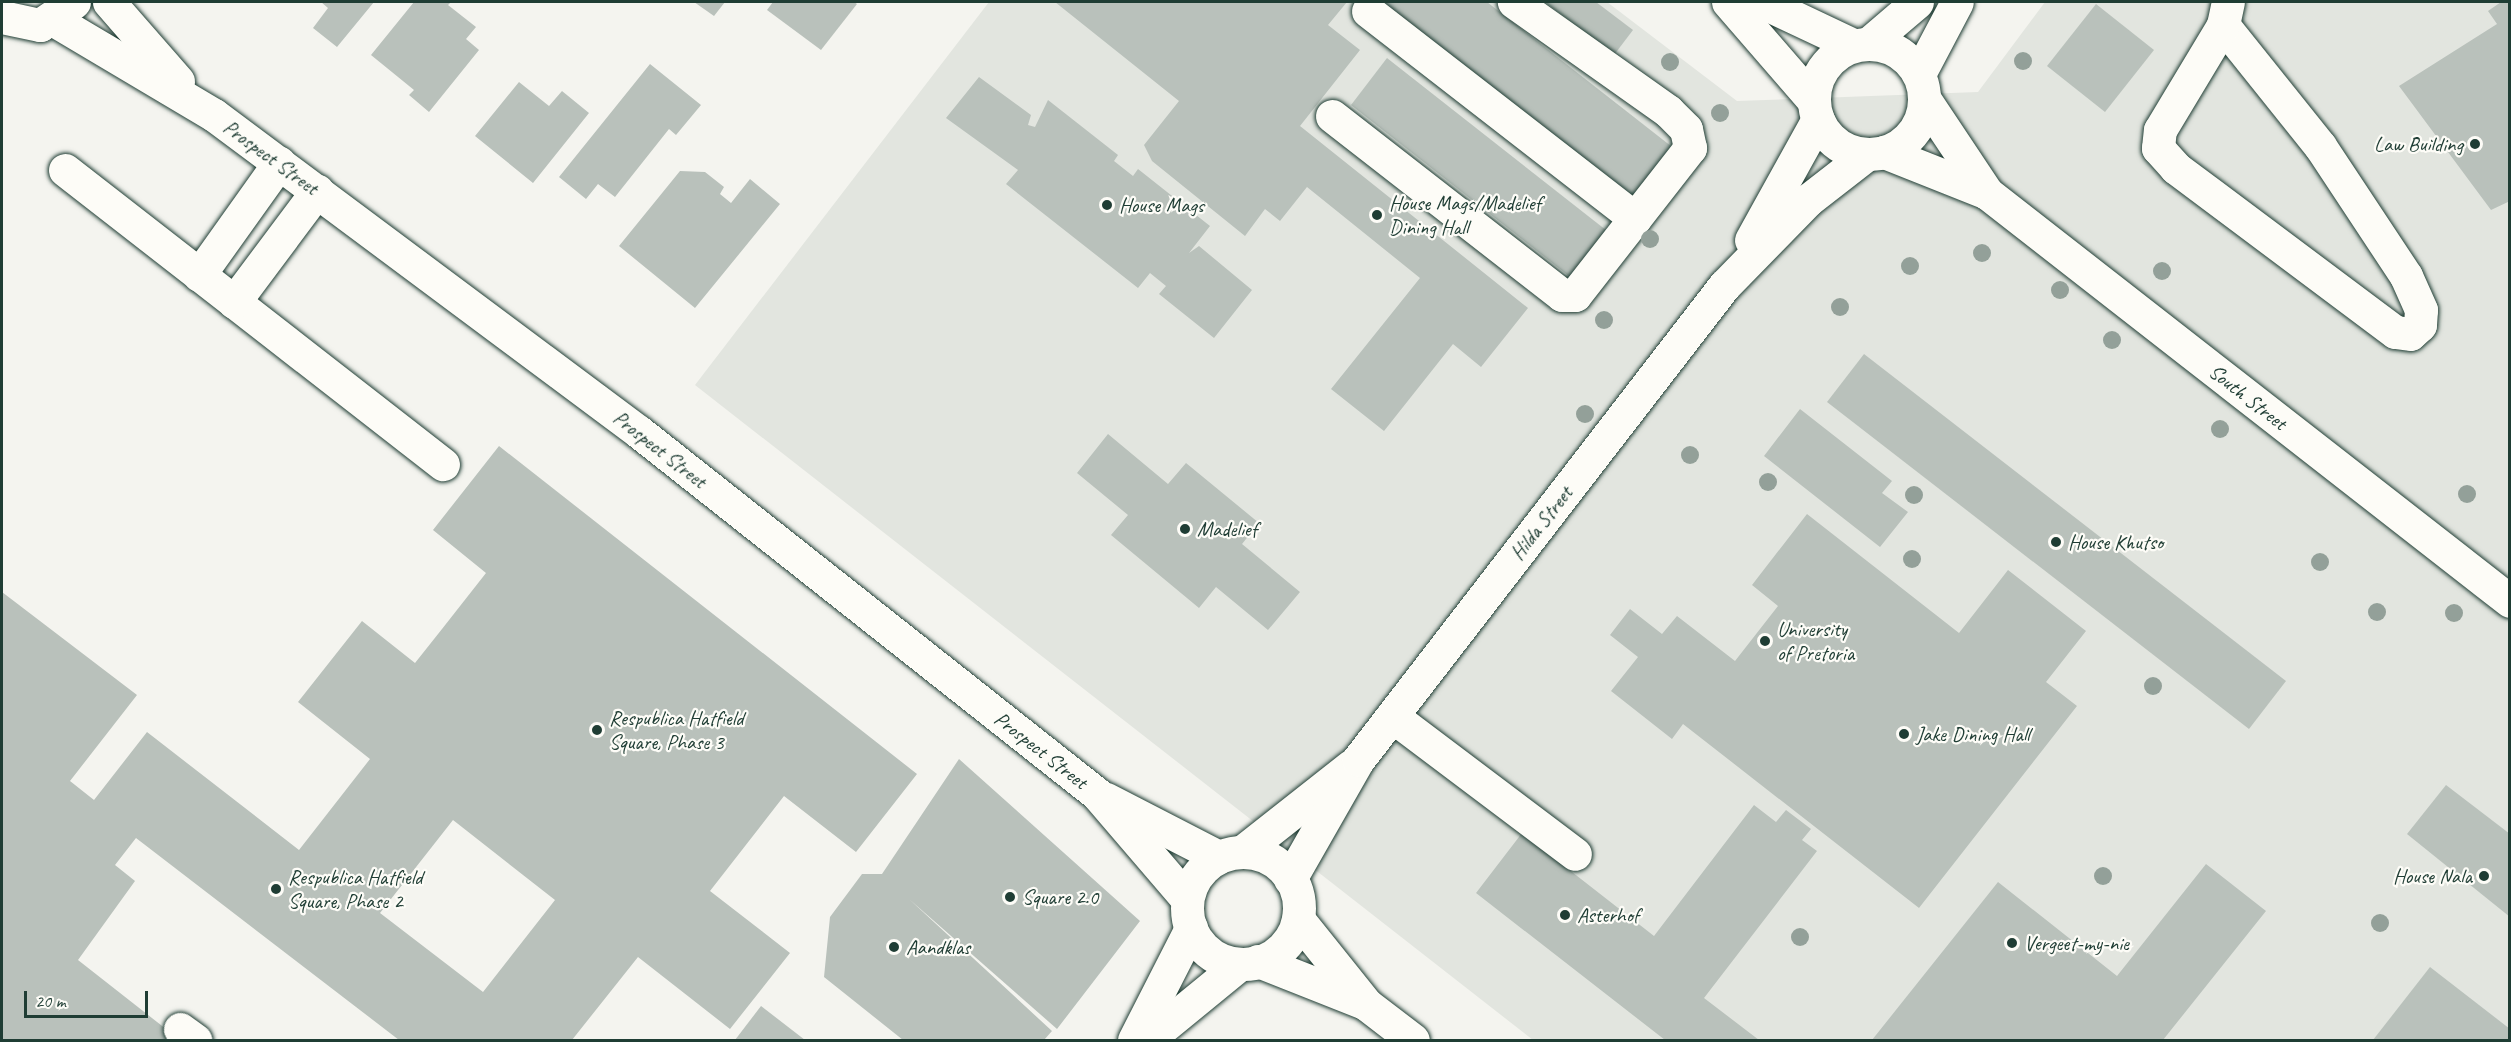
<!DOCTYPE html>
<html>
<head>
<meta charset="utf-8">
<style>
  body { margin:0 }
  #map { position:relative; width:2511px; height:1042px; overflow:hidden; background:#f4f4ef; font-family:Caveat,sans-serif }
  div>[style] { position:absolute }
  .built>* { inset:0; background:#e2e5df }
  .building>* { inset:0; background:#b9c1bb }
  .roads { filter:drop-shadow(0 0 2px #1f3d34) drop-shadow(0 0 2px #1f3d34) }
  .minor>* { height:33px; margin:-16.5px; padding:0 16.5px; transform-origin:16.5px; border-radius:16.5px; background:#fdfcf7 }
  .minor>.ring { margin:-16.5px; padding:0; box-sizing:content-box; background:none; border:33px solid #fdfcf7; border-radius:50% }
  .trees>* { width:18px; height:18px; margin:-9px; border-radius:50%; background:#93a099 }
  .dots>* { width:16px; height:16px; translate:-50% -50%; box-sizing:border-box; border:3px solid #fdfcf7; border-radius:50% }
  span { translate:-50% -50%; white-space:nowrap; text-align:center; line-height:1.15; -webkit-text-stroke:4.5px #fdfcf7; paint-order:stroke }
  .poi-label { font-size:21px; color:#1f3d34 }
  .right { translate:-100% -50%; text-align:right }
  .left { translate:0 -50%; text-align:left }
  .street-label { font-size:21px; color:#1f3d34 }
  .frame { position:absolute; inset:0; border:3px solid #1f3d34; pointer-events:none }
  .scale { position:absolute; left:24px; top:991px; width:124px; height:27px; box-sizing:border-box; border:3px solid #1f3d34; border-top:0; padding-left:8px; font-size:18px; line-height:21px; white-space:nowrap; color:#1f3d34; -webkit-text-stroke:4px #fdfcf7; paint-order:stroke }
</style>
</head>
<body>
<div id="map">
  <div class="built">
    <div style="clip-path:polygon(989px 2px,1607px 2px,1737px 101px,1978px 92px,2045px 2px,2509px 2px,2509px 1040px,1533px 1040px,695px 385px)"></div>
  </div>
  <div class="building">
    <div style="clip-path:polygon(321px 2px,374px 2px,337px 47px,313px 28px,328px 8px)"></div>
    <div style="clip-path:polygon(414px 2px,451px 2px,448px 5px,476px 27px,466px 39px,479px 50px,429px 112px,409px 95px,414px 90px,371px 55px)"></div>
    <div style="clip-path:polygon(694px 2px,725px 2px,714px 16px)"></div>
    <div style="clip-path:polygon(773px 2px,854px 2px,857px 4px,821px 50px,767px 10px)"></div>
    <div style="clip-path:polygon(1055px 2px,1347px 2px,1328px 25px,1360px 50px,1300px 126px,1528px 308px,1481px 367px,1453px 344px,1384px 431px,1331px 389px,1420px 278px,1307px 187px,1280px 221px,1265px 209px,1245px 236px,1152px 161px,1144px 145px,1179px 101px)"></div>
    <div style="clip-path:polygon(1380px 2px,1487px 2px,1676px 150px,1635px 202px)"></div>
    <div style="clip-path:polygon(1545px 2px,1596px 2px,1633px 30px,1614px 55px)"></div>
    <div style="clip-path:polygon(2501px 2px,2510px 2px,2510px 201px,2491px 210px,2399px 86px,2497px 24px,2488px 11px)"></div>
    <div style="clip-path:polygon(2096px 4px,2154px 50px,2105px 112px,2047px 66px)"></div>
    <div style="clip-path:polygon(1387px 58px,1611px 234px,1574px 280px,1351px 105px)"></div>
    <div style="clip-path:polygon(650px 64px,701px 105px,676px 135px,669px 129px,615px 197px,598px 184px,586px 199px,559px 177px)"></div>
    <div style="clip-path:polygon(979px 77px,1031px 115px,1028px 125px,1035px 127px,1048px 100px,1118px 155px,1114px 161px,1133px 176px,1138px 169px,1210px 226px,1189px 253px,1199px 246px,1252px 290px,1214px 338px,1159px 294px,1166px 286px,1150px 273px,1138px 288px,1006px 184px,1018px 170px,946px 118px)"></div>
    <div style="clip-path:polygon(519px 82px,549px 106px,562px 91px,589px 113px,533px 183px,475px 136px)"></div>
    <div style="clip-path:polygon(680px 171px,705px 172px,724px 187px,720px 194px,731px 203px,750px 179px,780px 204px,695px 308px,619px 246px)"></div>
    <div style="clip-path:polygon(1864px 354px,2286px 681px,2249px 729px,1827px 402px)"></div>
    <div style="clip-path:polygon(1800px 409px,1892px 481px,1882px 493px,1908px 512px,1880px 547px,1764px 456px)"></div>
    <div style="clip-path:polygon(1108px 434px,1168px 484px,1186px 463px,1259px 523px,1242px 544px,1300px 592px,1268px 630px,1216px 587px,1199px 608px,1111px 535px,1128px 515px,1077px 473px)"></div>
    <div style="clip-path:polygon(evenodd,499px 446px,917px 774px,856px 852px,784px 796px,710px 891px,790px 953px,730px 1029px,638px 957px,572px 1040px,399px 1040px,136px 838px,115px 865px,135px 881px,78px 960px,180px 1040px,2px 1040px,2px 592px,137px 695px,70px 781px,94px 800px,147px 732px,299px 850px,370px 759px,298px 702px,362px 621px,415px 663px,442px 629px,486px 573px,433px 530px,499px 446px,453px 820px,555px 900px,483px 992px,380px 913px,453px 820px)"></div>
    <div style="clip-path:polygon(1807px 514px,1959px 633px,2008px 570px,2086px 631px,2046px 682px,2077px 706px,1919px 908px,1683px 724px,1672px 739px,1611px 691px,1638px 657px,1610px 635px,1630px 609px,1662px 634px,1677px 616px,1735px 661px,1778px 606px,1752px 585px)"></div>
    <div style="clip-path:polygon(959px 759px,1140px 921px,1057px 1029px,909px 899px,1052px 1031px,1044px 1040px,903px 1040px,824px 977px,830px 917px,862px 874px,882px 874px)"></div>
    <div style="clip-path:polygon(2446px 785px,2510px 834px,2510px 917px,2407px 834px)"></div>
    <div style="clip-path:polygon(1754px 805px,1776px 822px,1786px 810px,1811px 829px,1802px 840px,1817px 851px,1704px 998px,1759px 1040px,1665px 1040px,1476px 893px,1522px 833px,1654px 936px)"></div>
    <div style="clip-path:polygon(2206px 864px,2266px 911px,2163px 1040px,1872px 1040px,1998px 882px,2117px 976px)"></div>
    <div style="clip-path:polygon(2430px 967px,2510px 1029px,2510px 1040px,2373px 1040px)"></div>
    <div style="clip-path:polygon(761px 1006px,805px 1040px,735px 1040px)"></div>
  </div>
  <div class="roads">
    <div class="minor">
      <div style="left:109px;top:2px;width:105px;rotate:48.9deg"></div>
      <div style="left:1728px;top:2px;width:130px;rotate:49.1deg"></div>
      <div style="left:1762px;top:2px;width:101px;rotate:25.3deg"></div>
      <div style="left:1368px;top:11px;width:338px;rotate:37.8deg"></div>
      <div style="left:2px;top:17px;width:39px;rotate:12deg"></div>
      <div style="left:40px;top:25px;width:41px;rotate:-34.1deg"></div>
      <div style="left:54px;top:20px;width:186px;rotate:30.7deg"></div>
      <div style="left:214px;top:115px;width:530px;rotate:36.72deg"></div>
      <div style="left:639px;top:432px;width:584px;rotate:38.32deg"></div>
      <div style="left:1097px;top:794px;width:138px;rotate:49.4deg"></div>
      <div style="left:2223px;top:25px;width:155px;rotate:51.3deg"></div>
      <div style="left:2320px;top:146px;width:156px;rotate:56.5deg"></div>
      <div style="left:2406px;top:276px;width:37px;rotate:66deg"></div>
      <div style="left:2421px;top:310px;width:15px;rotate:94deg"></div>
      <div style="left:2420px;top:325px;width:13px;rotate:138deg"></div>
      <div style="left:2410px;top:334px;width:15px;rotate:-172deg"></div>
      <div style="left:2395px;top:332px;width:274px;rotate:-143.2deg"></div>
      <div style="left:2176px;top:168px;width:27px;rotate:-132deg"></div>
      <div style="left:2158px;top:148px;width:18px;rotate:-84deg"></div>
      <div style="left:2160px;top:130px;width:122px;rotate:-59deg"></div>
      <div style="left:2223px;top:25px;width:24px;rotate:-78deg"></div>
      <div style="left:1869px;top:43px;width:63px;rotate:-40.5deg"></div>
      <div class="ring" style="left:1814px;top:44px;width:77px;height:77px"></div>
      <div style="left:1919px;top:74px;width:81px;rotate:-62.2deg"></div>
      <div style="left:1925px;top:100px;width:112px;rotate:56.3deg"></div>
      <div style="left:1332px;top:116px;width:291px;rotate:37.9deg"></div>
      <div style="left:1562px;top:295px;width:13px"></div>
      <div style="left:1575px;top:295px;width:187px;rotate:-52deg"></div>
      <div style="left:1690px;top:148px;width:19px;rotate:-102deg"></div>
      <div style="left:1686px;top:129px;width:25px;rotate:-135deg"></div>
      <div style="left:1668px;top:111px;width:189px;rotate:-144.7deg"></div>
      <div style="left:1884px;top:152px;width:111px;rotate:21.7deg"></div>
      <div style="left:1987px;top:193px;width:663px;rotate:37.96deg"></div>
      <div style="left:65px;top:170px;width:479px;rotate:37.9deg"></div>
      <div style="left:1751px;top:240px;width:138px;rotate:-61deg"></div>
      <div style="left:199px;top:275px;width:138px;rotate:-54.5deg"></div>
      <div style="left:234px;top:302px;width:139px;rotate:-53.2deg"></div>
      <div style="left:1392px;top:716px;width:229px;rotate:37deg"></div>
      <div style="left:1106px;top:799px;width:127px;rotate:27.2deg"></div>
      <div style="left:1242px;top:852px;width:139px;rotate:-38.3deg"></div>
      <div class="ring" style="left:1187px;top:852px;width:79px;height:79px"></div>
      <div style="left:1290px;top:879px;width:137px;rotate:-60.3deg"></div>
      <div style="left:1358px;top:760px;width:599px;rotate:-52.33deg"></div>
      <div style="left:1724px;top:286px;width:120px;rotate:-45.7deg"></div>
      <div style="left:1808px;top:200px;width:75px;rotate:-37.9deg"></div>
      <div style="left:1298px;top:919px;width:109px;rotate:51.3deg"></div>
      <div style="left:1366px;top:1004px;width:59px;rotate:37.5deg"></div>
      <div style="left:1258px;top:961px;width:112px;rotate:21.5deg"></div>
      <div style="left:180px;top:1029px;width:19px;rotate:36deg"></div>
      <div style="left:1134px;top:1040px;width:126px;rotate:-63deg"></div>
      <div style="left:1147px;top:1040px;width:120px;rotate:-39.3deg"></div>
    </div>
  </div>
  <div class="trees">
    <div style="left:2023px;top:61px"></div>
    <div style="left:1670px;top:62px"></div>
    <div style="left:1720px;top:113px"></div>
    <div style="left:1650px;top:239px"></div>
    <div style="left:1982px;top:253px"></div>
    <div style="left:1910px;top:266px"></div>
    <div style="left:2162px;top:271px"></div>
    <div style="left:2060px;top:290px"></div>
    <div style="left:1840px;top:307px"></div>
    <div style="left:1604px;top:320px"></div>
    <div style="left:2112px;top:340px"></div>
    <div style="left:1585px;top:414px"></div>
    <div style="left:2220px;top:429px"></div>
    <div style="left:1690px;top:455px"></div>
    <div style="left:1768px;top:482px"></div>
    <div style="left:2467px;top:494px"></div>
    <div style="left:1914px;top:495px"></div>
    <div style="left:1912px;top:559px"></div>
    <div style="left:2320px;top:562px"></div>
    <div style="left:2377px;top:612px"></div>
    <div style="left:2454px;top:613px"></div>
    <div style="left:2153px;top:686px"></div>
    <div style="left:2103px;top:876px"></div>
    <div style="left:2380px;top:923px"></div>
    <div style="left:1800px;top:937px"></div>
  </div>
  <div class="dots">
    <div style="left:2475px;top:144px;background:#1f3d34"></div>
    <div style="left:1107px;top:205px;background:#1f3d34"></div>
    <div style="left:1377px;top:215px;background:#1f3d34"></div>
    <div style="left:1185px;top:529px;background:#1f3d34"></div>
    <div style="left:2056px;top:542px;background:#1f3d34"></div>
    <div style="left:1765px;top:641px;background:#1f3d34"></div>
    <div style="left:597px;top:730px;background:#1f3d34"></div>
    <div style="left:1904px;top:734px;background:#1f3d34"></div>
    <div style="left:2484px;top:876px;background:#1f3d34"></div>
    <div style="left:276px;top:889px;background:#1f3d34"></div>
    <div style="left:1010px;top:897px;background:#1f3d34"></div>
    <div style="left:1565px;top:915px;background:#1f3d34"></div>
    <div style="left:2012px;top:943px;background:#1f3d34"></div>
    <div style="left:894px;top:947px;background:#1f3d34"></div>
  </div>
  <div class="poi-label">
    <span class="right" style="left:2463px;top:144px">Law Building</span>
    <span class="left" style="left:1389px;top:215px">House Mags/Madelief<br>Dining Hall</span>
    <span class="left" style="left:1119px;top:205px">House Mags</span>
    <span class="left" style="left:1197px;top:529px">Madelief</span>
    <span class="left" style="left:2068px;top:542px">House Khutso</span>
    <span class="left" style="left:1777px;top:641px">University<br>of Pretoria</span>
    <span class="left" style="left:609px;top:730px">Respublica Hatfield<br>Square, Phase 3</span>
    <span class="left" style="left:1916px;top:734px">Jake Dining Hall</span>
    <span class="right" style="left:2472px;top:876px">House Nala</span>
    <span class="left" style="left:288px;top:889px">Respublica Hatfield<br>Square, Phase 2</span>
    <span class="left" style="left:1022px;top:897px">Square 2.0</span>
    <span class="left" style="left:1577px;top:915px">Asterhof</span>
    <span class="left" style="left:2024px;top:943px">Vergeet-my-nie</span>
    <span class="left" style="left:906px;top:947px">Aandklas</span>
  </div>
  <div class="street-label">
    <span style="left:271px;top:157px;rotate:36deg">Prospect Street</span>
    <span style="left:2248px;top:397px;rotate:38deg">South Street</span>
    <span style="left:660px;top:449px;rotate:38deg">Prospect Street</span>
    <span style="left:1541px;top:523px;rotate:-52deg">Hilda Street</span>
    <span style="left:1041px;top:750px;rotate:38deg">Prospect Street</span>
  </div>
  <div class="frame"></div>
  <div class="scale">20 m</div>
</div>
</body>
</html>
